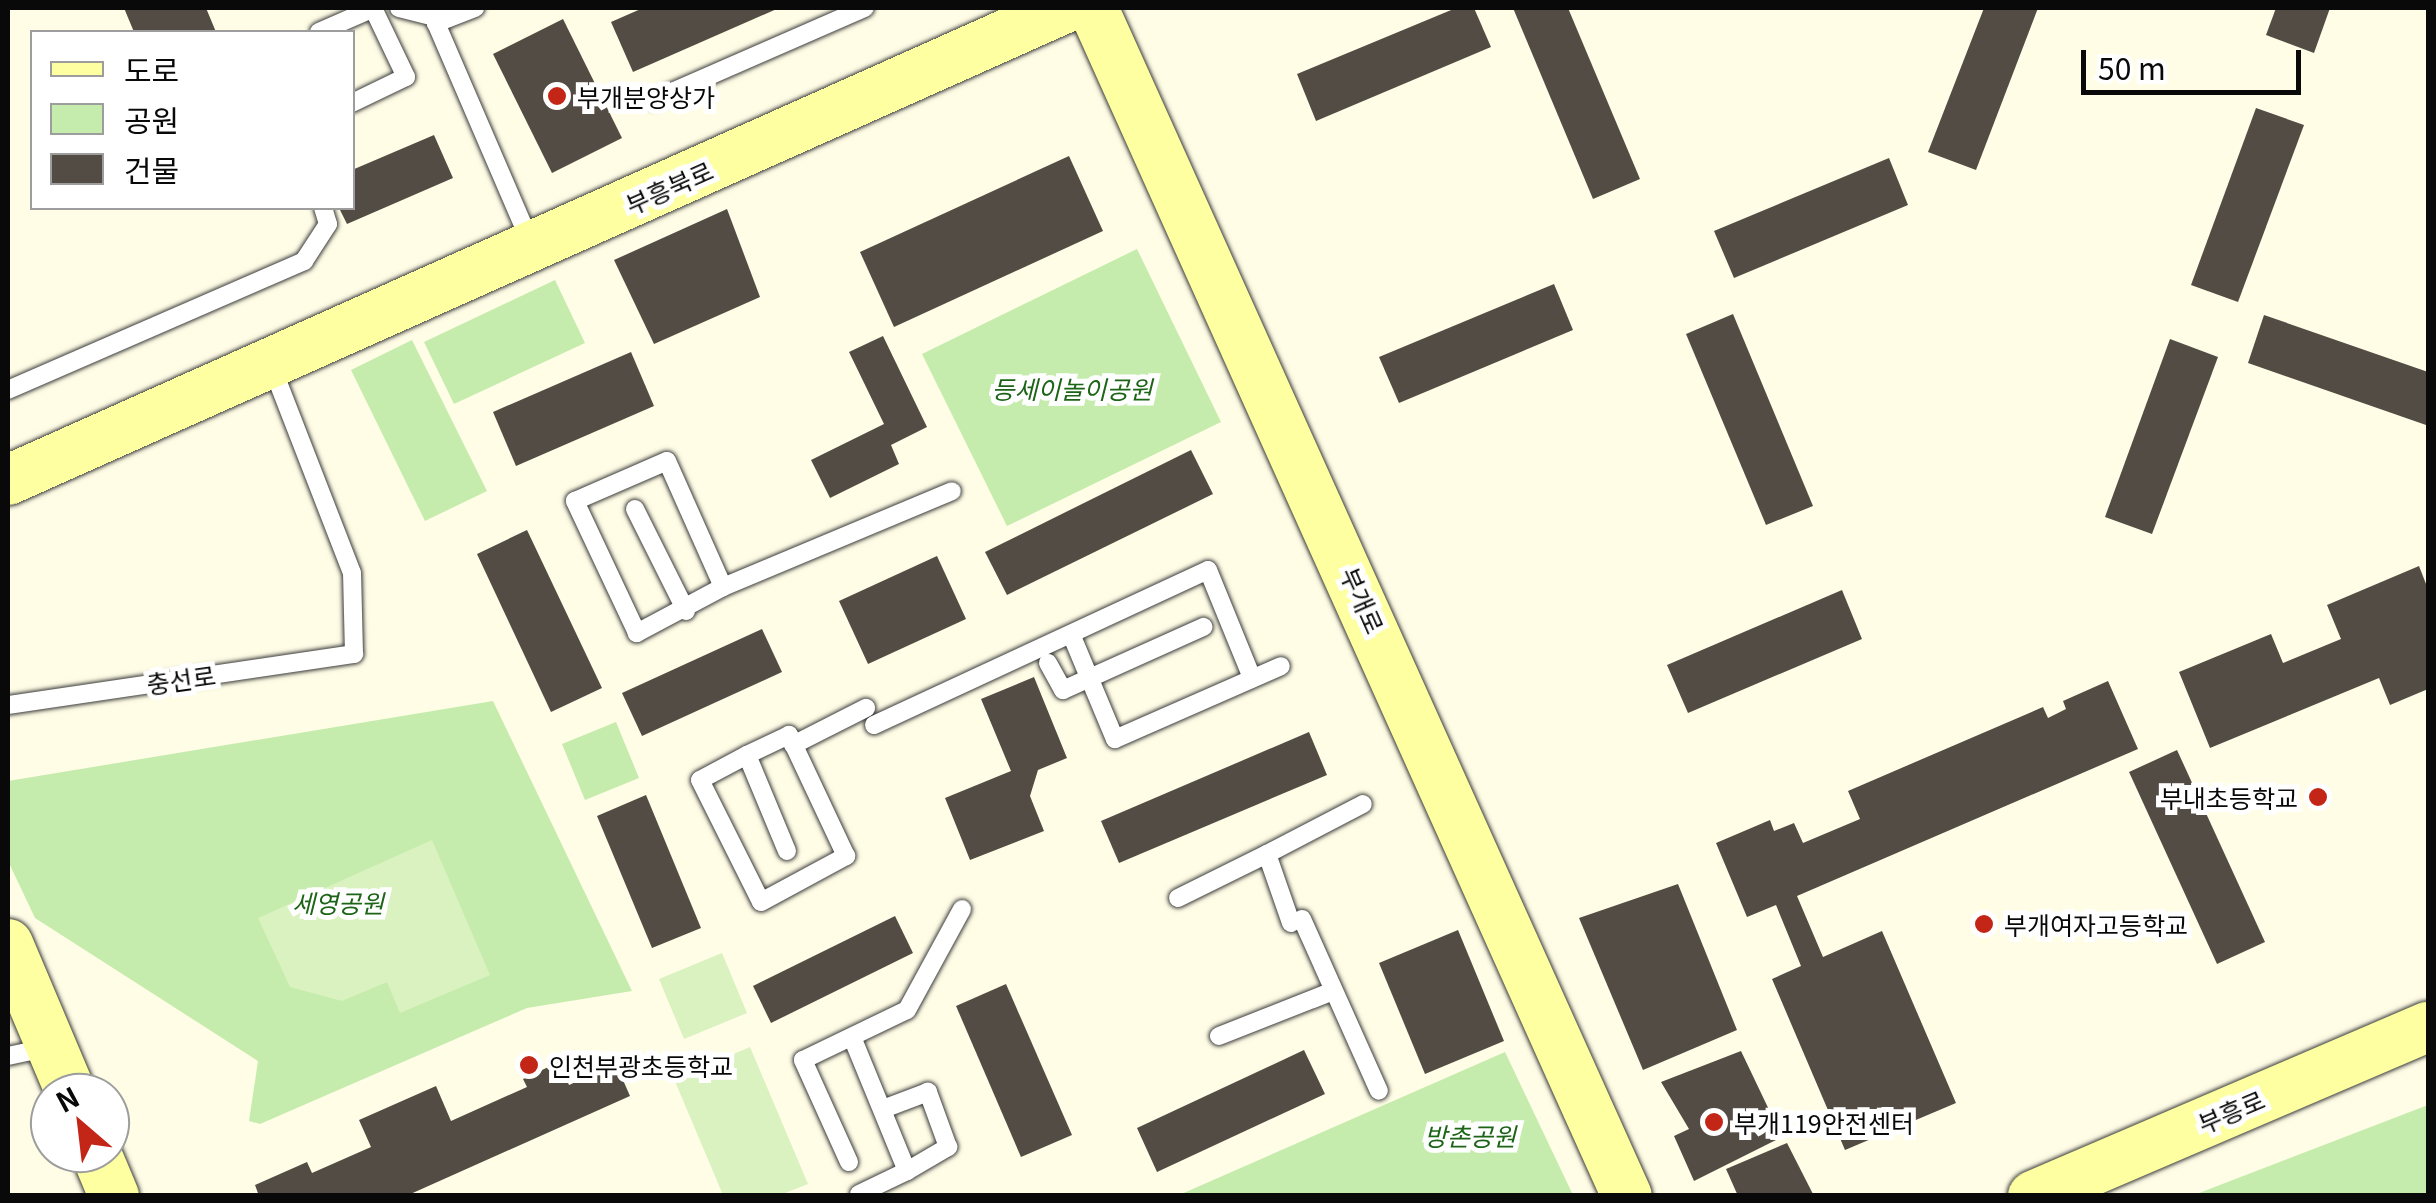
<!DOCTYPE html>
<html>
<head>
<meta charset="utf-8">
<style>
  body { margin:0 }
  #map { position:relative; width:2436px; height:1203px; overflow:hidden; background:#fffde6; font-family:Georgia,"Noto Sans KR",serif }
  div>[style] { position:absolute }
  .green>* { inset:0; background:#c5ecad }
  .pitch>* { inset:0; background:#daf2bf }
  .building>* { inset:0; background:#534c45 }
  .roads { filter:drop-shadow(0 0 2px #3c3c3c) drop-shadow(0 0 2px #3c3c3c) }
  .lane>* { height:18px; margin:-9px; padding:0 9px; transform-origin:9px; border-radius:9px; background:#fff }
  .secondary>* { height:50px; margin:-25px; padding:0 25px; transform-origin:25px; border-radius:25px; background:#fdffa1 }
  .dots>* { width:28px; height:28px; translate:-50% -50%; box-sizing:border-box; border:5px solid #fff; border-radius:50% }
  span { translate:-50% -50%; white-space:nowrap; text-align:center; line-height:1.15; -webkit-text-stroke:10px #fff; paint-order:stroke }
  .poi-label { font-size:25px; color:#090909 }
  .left { translate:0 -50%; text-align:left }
  .right { translate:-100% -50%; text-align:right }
  .street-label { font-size:25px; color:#090909 }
  .park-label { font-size:25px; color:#1c6516; font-style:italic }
  .frame { position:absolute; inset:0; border:10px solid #090909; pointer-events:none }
  .legend { position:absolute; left:30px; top:30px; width:325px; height:180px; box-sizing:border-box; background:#fff; border:2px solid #9d9d9d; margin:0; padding:12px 18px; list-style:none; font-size:30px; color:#090909 }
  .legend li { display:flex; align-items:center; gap:20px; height:50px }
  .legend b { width:50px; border:2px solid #9d9d9d }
  .north { position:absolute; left:30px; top:1073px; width:100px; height:100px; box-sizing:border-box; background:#fff; border:2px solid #9d9d9d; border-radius:50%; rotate:332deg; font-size:28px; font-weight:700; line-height:40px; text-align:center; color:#090909 }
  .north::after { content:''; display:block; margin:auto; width:35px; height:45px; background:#c32617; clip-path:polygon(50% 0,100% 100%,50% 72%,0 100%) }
  .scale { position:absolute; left:2081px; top:50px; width:220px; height:45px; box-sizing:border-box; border:5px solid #090909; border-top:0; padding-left:12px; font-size:30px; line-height:35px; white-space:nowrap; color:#090909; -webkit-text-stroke:8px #fff; paint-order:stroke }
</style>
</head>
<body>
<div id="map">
  <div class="green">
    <div style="clip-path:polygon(1137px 249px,1221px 422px,1007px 526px,922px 354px)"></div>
    <div style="clip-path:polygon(555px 280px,585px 343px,454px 404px,424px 342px)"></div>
    <div style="clip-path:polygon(412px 340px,487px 491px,425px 521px,351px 370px)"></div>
    <div style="clip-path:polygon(493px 701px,632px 991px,527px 1008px,260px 1124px,249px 1121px,258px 1061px,35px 918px,8px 861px,8px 781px)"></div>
    <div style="clip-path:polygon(616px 722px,639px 778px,585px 800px,562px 744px)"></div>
    <div style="clip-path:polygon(1505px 1052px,1573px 1195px,1179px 1195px)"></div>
    <div style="clip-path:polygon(2428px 1105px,2428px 1195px,2194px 1195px)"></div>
  </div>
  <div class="pitch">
    <div style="clip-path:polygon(432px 840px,490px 975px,400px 1013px,387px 982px,342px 1001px,290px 987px,258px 918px)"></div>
    <div style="clip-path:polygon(722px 953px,747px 1013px,684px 1039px,659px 979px)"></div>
    <div style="clip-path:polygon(750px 1047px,808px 1184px,780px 1195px,723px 1195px,674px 1079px)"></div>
  </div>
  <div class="building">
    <div style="clip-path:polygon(124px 8px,206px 8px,216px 32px,134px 32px)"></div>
    <div style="clip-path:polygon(643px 8px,779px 8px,633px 72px,611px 22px)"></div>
    <div style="clip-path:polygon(1456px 8px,1474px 8px,1491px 47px,1316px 121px,1297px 74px)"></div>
    <div style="clip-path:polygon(1513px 8px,1568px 8px,1640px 179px,1593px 199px)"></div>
    <div style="clip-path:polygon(1984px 8px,2038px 8px,1976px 170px,1928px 152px)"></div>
    <div style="clip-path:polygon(2276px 8px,2330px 8px,2314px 53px,2266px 35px)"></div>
    <div style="clip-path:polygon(563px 19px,622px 138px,552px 173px,493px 54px)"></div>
    <div style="clip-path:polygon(2256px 108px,2304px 125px,2238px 302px,2191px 285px)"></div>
    <div style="clip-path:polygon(434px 135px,453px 178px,347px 224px,339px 208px,352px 208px,352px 170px)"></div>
    <div style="clip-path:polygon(1069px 156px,1103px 231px,894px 327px,860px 252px)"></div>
    <div style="clip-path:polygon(1889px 158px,1908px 205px,1734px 278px,1714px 231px)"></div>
    <div style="clip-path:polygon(727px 209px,760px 297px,654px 344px,614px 260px)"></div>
    <div style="clip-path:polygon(1554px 284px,1573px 330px,1399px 403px,1379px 357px)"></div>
    <div style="clip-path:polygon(1733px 314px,1813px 506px,1766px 525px,1686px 334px)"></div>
    <div style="clip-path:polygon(2264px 315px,2428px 372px,2426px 425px,2248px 363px)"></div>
    <div style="clip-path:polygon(883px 336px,927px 427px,891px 445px,899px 464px,830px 498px,811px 460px,884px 424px,849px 352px)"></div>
    <div style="clip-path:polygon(2170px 339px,2218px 357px,2152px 534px,2105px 517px)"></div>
    <div style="clip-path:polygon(631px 352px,654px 406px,516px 466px,493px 412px)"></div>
    <div style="clip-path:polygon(1191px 450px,1213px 494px,1007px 595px,985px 552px)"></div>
    <div style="clip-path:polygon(527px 530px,602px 688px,551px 712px,477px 554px)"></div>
    <div style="clip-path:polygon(937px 556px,966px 619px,868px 664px,839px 601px)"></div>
    <div style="clip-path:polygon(2419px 566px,2428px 589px,2428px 689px,2390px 705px,2379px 678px,2210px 748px,2179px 672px,2271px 634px,2283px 663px,2341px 639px,2327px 605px)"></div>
    <div style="clip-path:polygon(1842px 590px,1862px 639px,1688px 713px,1667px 665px)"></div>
    <div style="clip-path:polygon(762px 629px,782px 672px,642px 736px,622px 693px)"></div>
    <div style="clip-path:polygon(1034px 677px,1067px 758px,1038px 770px,1030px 796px,1044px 831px,970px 860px,945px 798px,1011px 771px,981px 699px)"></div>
    <div style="clip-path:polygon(2108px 681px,2138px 749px,1797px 896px,1823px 957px,1882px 931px,1956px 1103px,1845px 1150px,1772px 979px,1801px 966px,1776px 905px,1747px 917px,1716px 843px,1770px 820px,1774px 831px,1794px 823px,1803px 843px,1860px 819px,1848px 791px,2043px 707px,2048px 718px,2066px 709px,2063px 701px)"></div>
    <div style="clip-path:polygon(1309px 732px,1327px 775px,1119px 863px,1101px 821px)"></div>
    <div style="clip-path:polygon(2177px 750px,2265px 942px,2217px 964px,2129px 772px)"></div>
    <div style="clip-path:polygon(646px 795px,701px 928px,652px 948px,597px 816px)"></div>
    <div style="clip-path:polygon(1678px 884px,1737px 1030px,1643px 1070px,1579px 918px)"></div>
    <div style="clip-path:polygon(895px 916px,913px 953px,771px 1023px,753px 986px)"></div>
    <div style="clip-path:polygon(1458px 930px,1504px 1041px,1425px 1074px,1379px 963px)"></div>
    <div style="clip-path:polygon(1006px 984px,1072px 1135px,1021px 1157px,956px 1006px)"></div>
    <div style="clip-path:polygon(1304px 1050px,1325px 1094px,1157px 1172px,1137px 1128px)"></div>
    <div style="clip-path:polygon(1741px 1051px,1782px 1137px,1694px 1181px,1674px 1136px,1689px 1129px,1661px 1082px)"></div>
    <div style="clip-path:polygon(559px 1062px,569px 1085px,616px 1064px,630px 1096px,406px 1196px,259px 1196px,255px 1185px,307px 1162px,312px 1173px,371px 1147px,359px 1120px,436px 1086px,451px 1121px,527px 1087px,523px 1079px)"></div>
    <div style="clip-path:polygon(1787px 1143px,1814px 1196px,1738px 1196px,1726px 1169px)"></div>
  </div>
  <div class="roads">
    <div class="lane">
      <div style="left:399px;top:8px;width:41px;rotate:14deg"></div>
      <div style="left:443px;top:8px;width:17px;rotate:115deg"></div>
      <div style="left:436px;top:23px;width:237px;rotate:66.7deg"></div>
      <div style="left:436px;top:23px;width:42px;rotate:-21deg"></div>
      <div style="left:319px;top:32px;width:60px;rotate:-23.6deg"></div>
      <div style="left:654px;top:100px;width:230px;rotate:-23.6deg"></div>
      <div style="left:352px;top:103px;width:60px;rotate:-25.7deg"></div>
      <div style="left:406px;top:77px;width:76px;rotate:-115.6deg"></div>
      <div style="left:8px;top:390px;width:323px;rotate:-23.5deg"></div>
      <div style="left:304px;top:261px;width:44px;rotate:-57deg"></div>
      <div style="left:328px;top:224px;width:17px;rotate:-107deg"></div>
      <div style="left:667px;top:461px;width:138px;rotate:66deg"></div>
      <div style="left:723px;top:587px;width:98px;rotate:151.9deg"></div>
      <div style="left:637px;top:633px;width:146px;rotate:-115.2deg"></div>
      <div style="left:575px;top:501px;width:100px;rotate:-23.5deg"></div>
      <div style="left:635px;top:509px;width:114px;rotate:63.4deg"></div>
      <div style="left:723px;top:587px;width:248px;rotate:-22.7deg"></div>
      <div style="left:1071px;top:634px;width:114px;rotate:67.3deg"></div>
      <div style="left:1115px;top:739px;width:181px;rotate:-23.7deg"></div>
      <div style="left:1048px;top:663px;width:31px;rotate:61deg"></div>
      <div style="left:1063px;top:690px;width:154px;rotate:-24.2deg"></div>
      <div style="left:8px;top:705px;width:350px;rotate:-8.4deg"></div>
      <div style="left:354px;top:654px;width:81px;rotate:-91.4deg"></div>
      <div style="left:352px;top:573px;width:224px;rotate:-111.2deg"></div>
      <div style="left:874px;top:725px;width:368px;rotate:-24.9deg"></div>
      <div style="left:1208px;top:570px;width:117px;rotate:67.8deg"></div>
      <div style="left:793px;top:745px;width:82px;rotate:-26.9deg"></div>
      <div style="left:747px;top:755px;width:53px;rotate:152deg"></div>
      <div style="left:700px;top:780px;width:136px;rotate:63.4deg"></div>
      <div style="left:761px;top:902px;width:97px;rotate:-28.4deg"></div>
      <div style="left:846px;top:856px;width:134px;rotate:-115.2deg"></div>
      <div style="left:789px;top:735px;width:47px;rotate:154.5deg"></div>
      <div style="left:747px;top:755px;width:104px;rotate:67.4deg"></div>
      <div style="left:1267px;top:854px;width:108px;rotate:-27.5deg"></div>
      <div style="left:1178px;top:898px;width:99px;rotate:-26.3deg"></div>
      <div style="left:1267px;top:854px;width:73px;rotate:70.8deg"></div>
      <div style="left:1302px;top:919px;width:188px;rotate:65.9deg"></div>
      <div style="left:1219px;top:1036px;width:123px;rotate:-21.5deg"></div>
      <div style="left:852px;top:1037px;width:145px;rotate:67.7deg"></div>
      <div style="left:907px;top:1171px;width:48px;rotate:-30.3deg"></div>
      <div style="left:948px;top:1147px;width:59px;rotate:-110deg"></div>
      <div style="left:928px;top:1092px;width:48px;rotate:159.3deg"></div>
      <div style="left:8px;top:1056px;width:43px;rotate:-12.1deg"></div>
      <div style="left:849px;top:1162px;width:112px;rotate:-114.3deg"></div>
      <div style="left:803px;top:1060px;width:115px;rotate:-25.7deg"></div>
      <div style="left:907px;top:1010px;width:115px;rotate:-61.4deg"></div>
      <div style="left:859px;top:1194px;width:53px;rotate:-25.6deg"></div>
    </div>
    <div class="secondary">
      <div style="left:1093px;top:8px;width:1302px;rotate:65.8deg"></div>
      <div style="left:8px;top:480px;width:1158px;rotate:-24.06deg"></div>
      <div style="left:8px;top:944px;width:162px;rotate:67.1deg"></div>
      <div style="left:96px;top:1153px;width:47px;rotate:67.3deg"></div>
      <div style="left:2033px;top:1196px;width:430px;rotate:-23.2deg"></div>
    </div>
  </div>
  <div class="dots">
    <div style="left:557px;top:96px;background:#c32617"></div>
    <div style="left:2318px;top:797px;background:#c32617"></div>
    <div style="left:1984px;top:924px;background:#c32617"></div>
    <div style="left:529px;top:1065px;background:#c32617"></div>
    <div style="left:1714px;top:1122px;background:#c32617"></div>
  </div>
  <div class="poi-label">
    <span class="left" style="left:577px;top:96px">부개분양상가</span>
    <span class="right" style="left:2298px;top:797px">부내초등학교</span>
    <span class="left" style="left:2004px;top:924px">부개여자고등학교</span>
    <span class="left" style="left:549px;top:1065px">인천부광초등학교</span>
    <span class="left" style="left:1734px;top:1122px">부개119안전센터</span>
  </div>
  <div class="street-label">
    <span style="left:669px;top:187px;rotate:-24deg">부흥북로</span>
    <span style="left:1363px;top:600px;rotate:66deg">부개로</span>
    <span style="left:181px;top:679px;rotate:-8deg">충선로</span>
    <span style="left:2231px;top:1111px;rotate:-23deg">부흥로</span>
  </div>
  <div class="park-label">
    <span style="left:1072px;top:388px">등세이놀이공원</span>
    <span style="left:338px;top:902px">세영공원</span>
    <span style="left:1470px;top:1135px">방촌공원</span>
  </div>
  <div class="frame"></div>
  <ul class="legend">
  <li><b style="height:12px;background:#fdffa1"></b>도로</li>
  <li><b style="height:28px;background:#c5ecad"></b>공원</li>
  <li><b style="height:28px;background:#534c45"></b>건물</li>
  </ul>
  <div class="north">N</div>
  <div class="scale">50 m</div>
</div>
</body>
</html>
